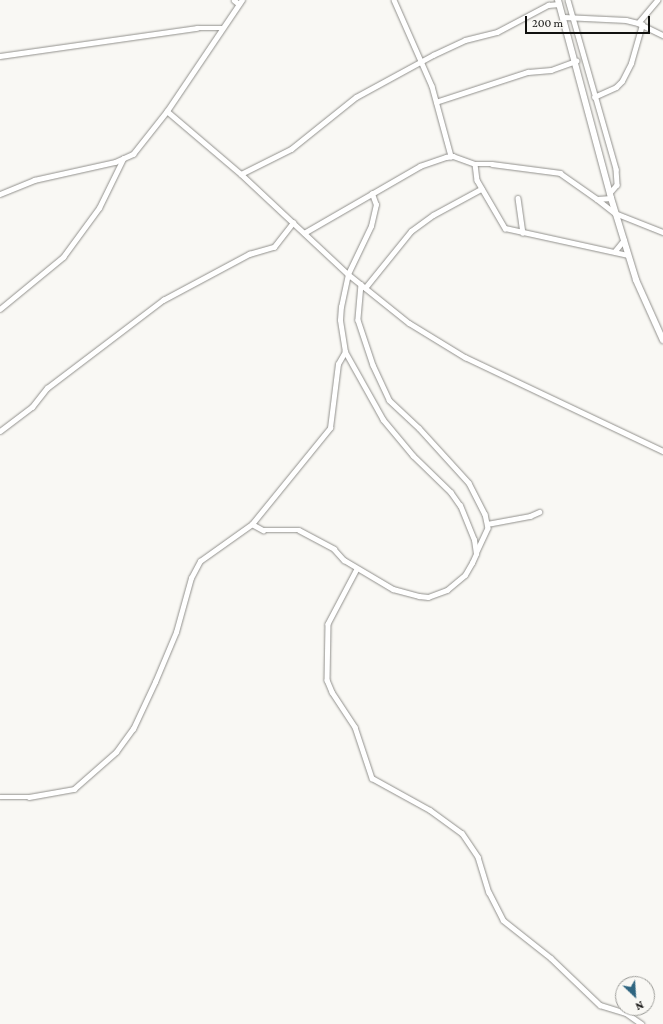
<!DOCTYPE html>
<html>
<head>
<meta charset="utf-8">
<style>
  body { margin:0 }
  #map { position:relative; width:663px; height:1024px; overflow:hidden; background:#f9f8f4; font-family:"Crimson Pro",serif }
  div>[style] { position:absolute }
  .roads { filter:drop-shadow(0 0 1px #91908c) drop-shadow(0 0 1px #91908c) }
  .minor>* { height:4.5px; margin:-2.25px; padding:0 2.25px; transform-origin:2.25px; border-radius:2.25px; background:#fff }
  .highway>* { height:6px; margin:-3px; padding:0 3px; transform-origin:3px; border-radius:3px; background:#fff }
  span { translate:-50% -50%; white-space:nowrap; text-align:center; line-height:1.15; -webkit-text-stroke:3px #f9f8f4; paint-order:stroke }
  .north { position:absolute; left:615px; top:976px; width:40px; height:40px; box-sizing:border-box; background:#f9f8f4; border:1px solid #9c9c98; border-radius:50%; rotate:155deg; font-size:11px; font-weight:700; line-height:16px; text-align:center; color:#11110f }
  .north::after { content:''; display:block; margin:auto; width:14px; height:18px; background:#2f6580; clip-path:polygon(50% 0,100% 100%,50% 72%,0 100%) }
  .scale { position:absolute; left:525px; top:16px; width:125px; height:18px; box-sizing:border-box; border:2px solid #11110f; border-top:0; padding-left:5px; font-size:12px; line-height:14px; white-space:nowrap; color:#11110f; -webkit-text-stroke:3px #f9f8f4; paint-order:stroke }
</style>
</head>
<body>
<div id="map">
  <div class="roads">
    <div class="minor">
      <div style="left:234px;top:0;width:6px;rotate:39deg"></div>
      <div style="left:394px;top:0;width:94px;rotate:66.2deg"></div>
      <div style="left:432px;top:86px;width:73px;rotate:74.8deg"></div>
      <div style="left:568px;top:0;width:176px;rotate:74.1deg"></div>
      <div style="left:616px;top:169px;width:16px;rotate:86deg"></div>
      <div style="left:617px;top:185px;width:11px;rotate:131deg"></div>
      <div style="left:564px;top:17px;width:62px;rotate:2.8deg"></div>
      <div style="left:626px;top:20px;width:12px;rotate:14deg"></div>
      <div style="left:638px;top:23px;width:28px;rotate:26deg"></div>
      <div style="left:638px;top:23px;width:30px;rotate:-50deg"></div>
      <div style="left:0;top:56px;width:199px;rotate:-8.1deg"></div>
      <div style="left:197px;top:28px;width:25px"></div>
      <div style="left:594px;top:97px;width:24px;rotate:-24deg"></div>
      <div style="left:616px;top:87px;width:8px;rotate:-45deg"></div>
      <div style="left:622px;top:81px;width:20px;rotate:-63deg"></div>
      <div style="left:631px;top:63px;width:40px;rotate:-74deg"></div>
      <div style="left:436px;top:102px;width:97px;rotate:-18.1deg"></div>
      <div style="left:528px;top:72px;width:23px;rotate:-5deg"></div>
      <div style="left:551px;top:70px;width:27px;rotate:-20deg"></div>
      <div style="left:167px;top:111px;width:97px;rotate:40.4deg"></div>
      <div style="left:241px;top:174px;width:146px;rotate:43.1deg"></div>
      <div style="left:348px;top:274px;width:78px;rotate:38.8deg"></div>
      <div style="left:409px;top:323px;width:66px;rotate:31.3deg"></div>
      <div style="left:465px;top:357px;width:219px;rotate:25.4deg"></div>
      <div style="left:475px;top:164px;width:16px;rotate:83deg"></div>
      <div style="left:477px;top:180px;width:56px;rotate:59.7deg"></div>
      <div style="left:505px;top:228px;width:126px;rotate:12.4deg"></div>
      <div style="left:241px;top:174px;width:56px;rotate:-26.6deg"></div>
      <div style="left:291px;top:149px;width:83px;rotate:-38.7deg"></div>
      <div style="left:356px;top:97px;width:88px;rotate:-28.6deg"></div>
      <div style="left:433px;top:55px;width:35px;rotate:-25deg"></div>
      <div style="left:465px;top:40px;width:33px;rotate:-14deg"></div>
      <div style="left:497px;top:32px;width:58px;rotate:-27.9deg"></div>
      <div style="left:548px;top:5px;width:11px;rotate:-5deg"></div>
      <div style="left:0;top:194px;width:37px;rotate:-22deg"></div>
      <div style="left:34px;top:180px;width:83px;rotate:-12.5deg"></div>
      <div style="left:115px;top:162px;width:20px;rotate:-24deg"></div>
      <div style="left:133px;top:154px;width:55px;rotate:-51.7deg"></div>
      <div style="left:167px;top:111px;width:134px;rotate:-56deg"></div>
      <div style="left:518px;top:198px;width:35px;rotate:82deg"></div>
      <div style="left:597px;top:199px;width:23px;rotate:38deg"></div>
      <div style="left:615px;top:213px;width:52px;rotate:21.6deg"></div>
      <div style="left:304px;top:233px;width:134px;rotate:-30deg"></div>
      <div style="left:420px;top:166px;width:28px;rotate:-19deg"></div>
      <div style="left:446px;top:157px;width:7px;rotate:-8deg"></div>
      <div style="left:453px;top:156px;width:23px;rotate:20deg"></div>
      <div style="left:475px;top:164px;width:17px"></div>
      <div style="left:492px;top:164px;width:69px;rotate:7.5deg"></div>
      <div style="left:560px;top:173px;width:45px;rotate:35.1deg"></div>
      <div style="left:597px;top:199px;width:14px;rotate:-4deg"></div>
      <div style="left:615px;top:251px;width:14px;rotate:-51deg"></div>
      <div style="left:361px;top:284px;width:36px;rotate:95deg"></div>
      <div style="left:358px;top:320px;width:47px;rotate:71.6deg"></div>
      <div style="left:373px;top:365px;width:38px;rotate:65deg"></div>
      <div style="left:389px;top:400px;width:41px;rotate:43deg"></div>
      <div style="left:419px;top:428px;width:74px;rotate:47.7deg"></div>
      <div style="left:469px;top:483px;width:35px;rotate:63deg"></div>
      <div style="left:485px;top:514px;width:14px;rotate:78deg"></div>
      <div style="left:488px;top:528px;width:26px;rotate:115deg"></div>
      <div style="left:365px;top:288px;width:73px;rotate:-51.1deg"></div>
      <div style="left:411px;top:231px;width:27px;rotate:-36deg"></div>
      <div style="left:433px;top:215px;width:55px;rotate:-28.4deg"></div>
      <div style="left:0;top:309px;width:82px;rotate:-39.5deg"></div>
      <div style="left:63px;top:257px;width:61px;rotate:-53.7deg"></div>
      <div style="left:99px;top:208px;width:55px;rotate:-63.9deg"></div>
      <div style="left:0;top:431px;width:40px;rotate:-37deg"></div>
      <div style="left:32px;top:407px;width:24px;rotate:-52deg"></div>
      <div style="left:47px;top:388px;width:146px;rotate:-37.2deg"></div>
      <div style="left:163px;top:300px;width:98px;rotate:-28.1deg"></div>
      <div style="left:249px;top:254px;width:26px;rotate:-16deg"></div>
      <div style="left:274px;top:247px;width:31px;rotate:-52deg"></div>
      <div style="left:252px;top:524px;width:13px;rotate:29deg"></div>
      <div style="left:263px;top:530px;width:36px"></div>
      <div style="left:299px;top:530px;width:40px;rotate:28deg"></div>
      <div style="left:334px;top:549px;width:15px;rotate:48deg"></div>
      <div style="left:344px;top:560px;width:57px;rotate:30.6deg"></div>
      <div style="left:393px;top:589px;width:27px;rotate:15deg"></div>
      <div style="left:419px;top:596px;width:9px;rotate:6deg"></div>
      <div style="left:428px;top:597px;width:20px;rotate:-20deg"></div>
      <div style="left:447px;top:590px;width:23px;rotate:-40deg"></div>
      <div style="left:465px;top:575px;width:14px;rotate:-60deg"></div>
      <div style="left:472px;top:563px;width:10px;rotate:-66deg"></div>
      <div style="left:476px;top:554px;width:14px;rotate:-98deg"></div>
      <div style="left:474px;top:540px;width:37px;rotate:-112deg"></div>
      <div style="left:460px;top:506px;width:16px;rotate:-125deg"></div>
      <div style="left:451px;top:493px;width:53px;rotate:-135.8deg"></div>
      <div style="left:413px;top:456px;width:47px;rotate:-129.8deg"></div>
      <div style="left:383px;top:420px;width:78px;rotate:-119.2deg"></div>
      <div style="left:487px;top:524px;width:44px;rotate:-10.5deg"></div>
      <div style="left:530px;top:516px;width:10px;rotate:-24deg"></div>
      <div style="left:357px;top:569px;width:62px;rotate:117.8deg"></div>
      <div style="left:328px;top:624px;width:56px;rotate:91deg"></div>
      <div style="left:327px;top:680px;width:13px;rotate:67deg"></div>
      <div style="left:332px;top:692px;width:42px;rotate:56.7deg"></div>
      <div style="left:355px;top:727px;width:54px;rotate:71.6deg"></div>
      <div style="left:372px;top:778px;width:66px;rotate:28.9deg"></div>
      <div style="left:430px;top:810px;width:39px;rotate:36deg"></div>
      <div style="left:462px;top:833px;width:29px;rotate:56deg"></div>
      <div style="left:478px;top:857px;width:37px;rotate:73deg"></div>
      <div style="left:489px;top:892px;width:31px;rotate:63deg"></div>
      <div style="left:503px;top:920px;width:61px;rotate:38.4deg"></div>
      <div style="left:551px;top:958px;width:68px;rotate:43.8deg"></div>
      <div style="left:600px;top:1005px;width:27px;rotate:17deg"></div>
      <div style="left:626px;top:1013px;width:19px;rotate:35deg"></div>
      <div style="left:0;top:797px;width:29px"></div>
      <div style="left:29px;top:797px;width:46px;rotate:-10.1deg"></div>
      <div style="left:74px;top:789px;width:56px;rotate:-41.4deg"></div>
      <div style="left:116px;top:752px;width:29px;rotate:-54deg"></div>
      <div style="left:133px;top:729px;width:52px;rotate:-64.9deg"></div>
      <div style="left:155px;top:682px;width:54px;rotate:-67.2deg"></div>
      <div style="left:176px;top:632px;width:56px;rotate:-74.5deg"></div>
      <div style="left:191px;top:578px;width:19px;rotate:-62deg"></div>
      <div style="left:200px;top:561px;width:64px;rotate:-35.4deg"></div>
      <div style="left:252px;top:524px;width:124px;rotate:-50.9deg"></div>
      <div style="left:330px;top:428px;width:64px;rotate:-82.9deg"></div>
      <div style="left:338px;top:364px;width:14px;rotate:-60deg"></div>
      <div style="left:345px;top:352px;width:32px;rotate:-99deg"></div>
      <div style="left:340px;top:320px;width:13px;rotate:-86deg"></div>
      <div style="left:341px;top:307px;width:34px;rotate:-78deg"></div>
      <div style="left:348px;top:274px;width:53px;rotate:-64.4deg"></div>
      <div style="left:371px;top:226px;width:22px;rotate:-77deg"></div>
      <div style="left:376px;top:205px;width:12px;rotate:-110deg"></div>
    </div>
    <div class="highway">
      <div style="left:558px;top:0;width:205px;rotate:75deg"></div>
      <div style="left:611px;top:198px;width:86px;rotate:73deg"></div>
      <div style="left:636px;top:280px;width:66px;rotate:65.8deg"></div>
    </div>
  </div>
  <div class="north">N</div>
  <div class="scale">200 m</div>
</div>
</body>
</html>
